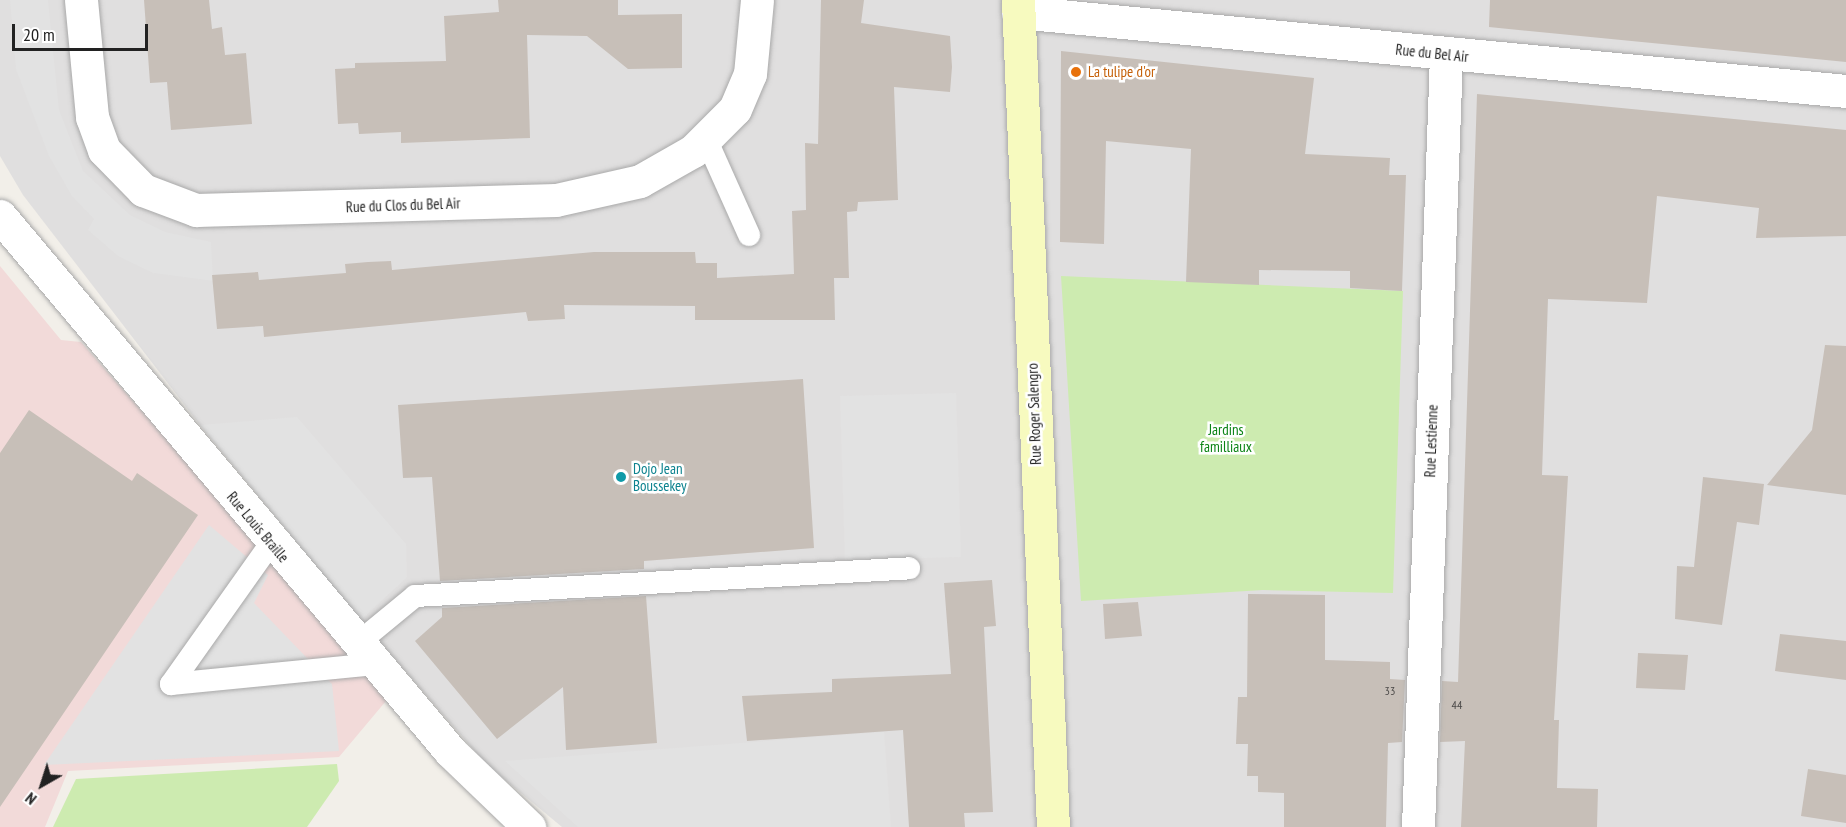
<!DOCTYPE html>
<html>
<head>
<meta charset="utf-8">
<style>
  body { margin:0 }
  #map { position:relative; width:1846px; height:827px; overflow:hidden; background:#f2efe9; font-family:"PT Sans Narrow",sans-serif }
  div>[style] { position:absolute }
  .residential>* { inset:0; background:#e0dfdf }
  .commercial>* { inset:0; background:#f2dad9 }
  .grass>* { inset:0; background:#cdebb0 }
  .parking>* { inset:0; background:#e2e2e2 }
  .building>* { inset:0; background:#c7bfb8 }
  .roads { filter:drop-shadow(0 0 2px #a9a9a9) drop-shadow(0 0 2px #a9a9a9) }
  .lane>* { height:22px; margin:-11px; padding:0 11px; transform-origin:11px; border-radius:11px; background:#fff }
  .street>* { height:33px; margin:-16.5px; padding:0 16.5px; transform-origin:16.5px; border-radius:16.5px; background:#fff }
  .secondary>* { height:33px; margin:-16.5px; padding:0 16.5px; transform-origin:16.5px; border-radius:16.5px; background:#f7fabf }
  .dots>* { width:16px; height:16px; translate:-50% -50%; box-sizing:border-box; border:3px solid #fff; border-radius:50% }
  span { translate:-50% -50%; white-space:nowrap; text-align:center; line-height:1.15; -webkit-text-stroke:5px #fff; paint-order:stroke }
  .number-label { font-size:12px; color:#4b4948 }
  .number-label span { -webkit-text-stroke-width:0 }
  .street-label { font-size:15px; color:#222 }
  .food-label { font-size:15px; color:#c56008 }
  .left { translate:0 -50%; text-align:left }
  .park-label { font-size:15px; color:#0c8416 }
  .culture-label { font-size:15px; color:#0d838f }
  .north { position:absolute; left:12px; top:755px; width:60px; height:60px; -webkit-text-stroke:4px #fff; paint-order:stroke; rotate:219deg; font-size:16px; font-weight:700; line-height:24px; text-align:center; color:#222 }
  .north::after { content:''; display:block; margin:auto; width:21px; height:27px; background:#222; clip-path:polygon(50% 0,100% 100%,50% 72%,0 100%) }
  .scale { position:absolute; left:12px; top:24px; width:136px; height:27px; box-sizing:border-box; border:3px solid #222; border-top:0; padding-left:8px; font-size:18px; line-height:21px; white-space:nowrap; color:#222; -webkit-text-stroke:4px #fff; paint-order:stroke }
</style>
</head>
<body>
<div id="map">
  <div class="residential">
    <div style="clip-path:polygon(0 0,1846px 0,1846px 827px,562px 827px,487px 765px,361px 620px,200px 425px,23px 195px,0 156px)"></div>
  </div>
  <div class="commercial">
    <div style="clip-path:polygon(0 266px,61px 340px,81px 342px,391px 695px,339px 757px,68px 771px,45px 827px,0 827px)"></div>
  </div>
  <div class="grass">
    <div style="clip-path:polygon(1061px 276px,1403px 291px,1393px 593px,1263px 590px,1081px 601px)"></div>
    <div style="clip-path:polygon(337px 764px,339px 781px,307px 827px,53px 827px,76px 779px)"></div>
  </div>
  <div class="parking">
    <div style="clip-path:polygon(10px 0,48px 0,59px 110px,83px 171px,130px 215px,165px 232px,211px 242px,213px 281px,153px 273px,118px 256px,88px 230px,94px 219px,72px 196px,49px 156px,16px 69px)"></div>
    <div style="clip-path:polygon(956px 393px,961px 557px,845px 560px,840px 396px)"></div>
    <div style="clip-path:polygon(297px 417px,406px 544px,407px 577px,361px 620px,200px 425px)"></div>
    <div style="clip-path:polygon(209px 525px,268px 575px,254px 603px,332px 684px,339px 751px,44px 765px)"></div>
    <div style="clip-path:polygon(884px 732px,891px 827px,578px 827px,505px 761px)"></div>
  </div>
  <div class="building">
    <div style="clip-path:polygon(144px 0,209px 0,212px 29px,222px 27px,225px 55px,246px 53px,252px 124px,171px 130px,167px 82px,150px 83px)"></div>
    <div style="clip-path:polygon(498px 0,618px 0,618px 15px,682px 14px,682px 68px,628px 69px,587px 36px,527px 35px,530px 138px,401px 143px,401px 132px,359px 134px,358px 123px,338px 124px,335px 69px,355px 68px,355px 63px,446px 61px,444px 16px,499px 12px)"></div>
    <div style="clip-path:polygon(821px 0,864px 0,861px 23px,950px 36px,952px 67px,950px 92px,894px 87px,898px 200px,858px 202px,857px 211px,847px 212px,849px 278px,834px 278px,835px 320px,695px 320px,695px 306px,564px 305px,565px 319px,528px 321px,526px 312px,264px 337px,263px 326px,217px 329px,212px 275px,258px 272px,259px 280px,346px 273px,345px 264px,368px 262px,391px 261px,392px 270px,594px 252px,695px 252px,696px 263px,717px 263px,717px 278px,794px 274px,792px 211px,806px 210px,805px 143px,818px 144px)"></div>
    <div style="clip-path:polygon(1490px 0,1846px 0,1846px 62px,1489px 27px)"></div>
    <div style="clip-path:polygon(1061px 51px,1314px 78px,1305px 154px,1390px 158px,1389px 175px,1406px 175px,1402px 291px,1350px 288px,1350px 271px,1259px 270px,1259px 285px,1186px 282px,1191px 149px,1106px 141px,1104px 244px,1060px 242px)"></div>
    <div style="clip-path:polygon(1477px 94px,1846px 130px,1846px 236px,1756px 238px,1759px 208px,1657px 196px,1647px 303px,1548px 299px,1542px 475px,1568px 476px,1554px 720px,1559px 720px,1557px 788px,1598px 789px,1597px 827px,1461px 827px,1465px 741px,1440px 742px,1442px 681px,1458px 682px)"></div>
    <div style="clip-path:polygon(1825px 345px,1846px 346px,1846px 495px,1767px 485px,1812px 430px)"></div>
    <div style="clip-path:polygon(803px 379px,814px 548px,644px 561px,644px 569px,440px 581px,432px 477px,403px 478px,398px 405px)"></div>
    <div style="clip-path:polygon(29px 410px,132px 481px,137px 473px,198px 515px,0 807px,0 453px)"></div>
    <div style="clip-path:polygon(1703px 477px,1764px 484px,1759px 525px,1737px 522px,1722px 625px,1675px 619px,1677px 566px,1694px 567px)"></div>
    <div style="clip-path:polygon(992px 580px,996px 626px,984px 627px,993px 812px,964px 813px,965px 827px,909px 827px,903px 730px,747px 741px,742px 696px,832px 692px,832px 679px,951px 674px,944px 583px)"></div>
    <div style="clip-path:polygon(1248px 594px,1325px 595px,1325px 660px,1390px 662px,1390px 679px,1405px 680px,1402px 742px,1388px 743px,1386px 827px,1284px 827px,1284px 793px,1258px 792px,1258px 776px,1247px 776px,1248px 744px,1236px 744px,1238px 697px,1247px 697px)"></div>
    <div style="clip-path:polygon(646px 596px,657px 743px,566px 750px,563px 687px,497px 739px,415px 641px,442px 617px,442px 608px)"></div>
    <div style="clip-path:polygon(1138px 602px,1142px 636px,1105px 639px,1103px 604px)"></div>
    <div style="clip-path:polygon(1780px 634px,1846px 641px,1846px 680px,1775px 671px)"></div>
    <div style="clip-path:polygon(1638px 653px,1688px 655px,1685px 690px,1636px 688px)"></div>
    <div style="clip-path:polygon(1808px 769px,1846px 775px,1846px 823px,1801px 816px)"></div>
  </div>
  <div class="roads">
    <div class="lane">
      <div style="left:707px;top:141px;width:103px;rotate:65.9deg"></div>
      <div style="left:271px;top:543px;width:173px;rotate:125.3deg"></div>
      <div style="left:171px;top:684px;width:205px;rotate:-5.6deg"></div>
      <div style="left:358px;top:643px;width:74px;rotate:-39.5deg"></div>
      <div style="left:415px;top:596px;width:495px;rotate:-3.2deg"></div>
    </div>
    <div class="street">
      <div style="left:81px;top:0;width:118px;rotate:84.6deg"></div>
      <div style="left:92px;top:117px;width:35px;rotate:70deg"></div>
      <div style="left:104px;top:150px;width:56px;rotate:45.7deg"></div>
      <div style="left:143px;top:190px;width:57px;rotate:20.7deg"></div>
      <div style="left:196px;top:210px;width:360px;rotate:-1.6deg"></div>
      <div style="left:556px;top:200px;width:86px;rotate:-12.7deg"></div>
      <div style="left:640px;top:181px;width:61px;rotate:-29.5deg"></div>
      <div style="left:693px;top:151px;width:59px;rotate:-45deg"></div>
      <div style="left:735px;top:109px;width:38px;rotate:-67deg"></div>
      <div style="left:750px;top:74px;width:74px;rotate:-84.6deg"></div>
      <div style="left:1018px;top:12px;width:832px;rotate:5.45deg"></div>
      <div style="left:0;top:216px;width:699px;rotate:49.93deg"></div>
      <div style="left:450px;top:751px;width:110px;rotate:43.9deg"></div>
      <div style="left:1418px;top:827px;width:773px;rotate:-87.92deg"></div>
    </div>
    <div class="secondary">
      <div style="left:1018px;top:0;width:828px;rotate:87.58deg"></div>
    </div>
  </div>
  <div class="dots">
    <div style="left:1076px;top:72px;background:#e8710a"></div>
    <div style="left:621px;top:477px;background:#0f9aa8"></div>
  </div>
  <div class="number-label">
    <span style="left:1390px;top:691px">33</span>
    <span style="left:1457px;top:705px">44</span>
  </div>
  <div class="street-label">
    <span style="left:1432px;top:53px;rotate:6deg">Rue du Bel Air</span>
    <span style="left:403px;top:205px;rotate:-2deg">Rue du Clos du Bel Air</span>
    <span style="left:1034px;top:414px;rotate:-92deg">Rue Roger Salengro</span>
    <span style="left:1431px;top:441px;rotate:-88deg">Rue Lestienne</span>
    <span style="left:258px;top:527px;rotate:50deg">Rue Louis Braille</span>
  </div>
  <div class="food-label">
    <span class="left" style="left:1088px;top:72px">La tulipe d'or</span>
  </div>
  <div class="park-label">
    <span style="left:1226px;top:438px">Jardins<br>familliaux</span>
  </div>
  <div class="culture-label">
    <span class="left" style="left:633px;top:477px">Dojo Jean<br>Boussekey</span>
  </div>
  <div class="north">N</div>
  <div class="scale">20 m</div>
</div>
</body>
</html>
